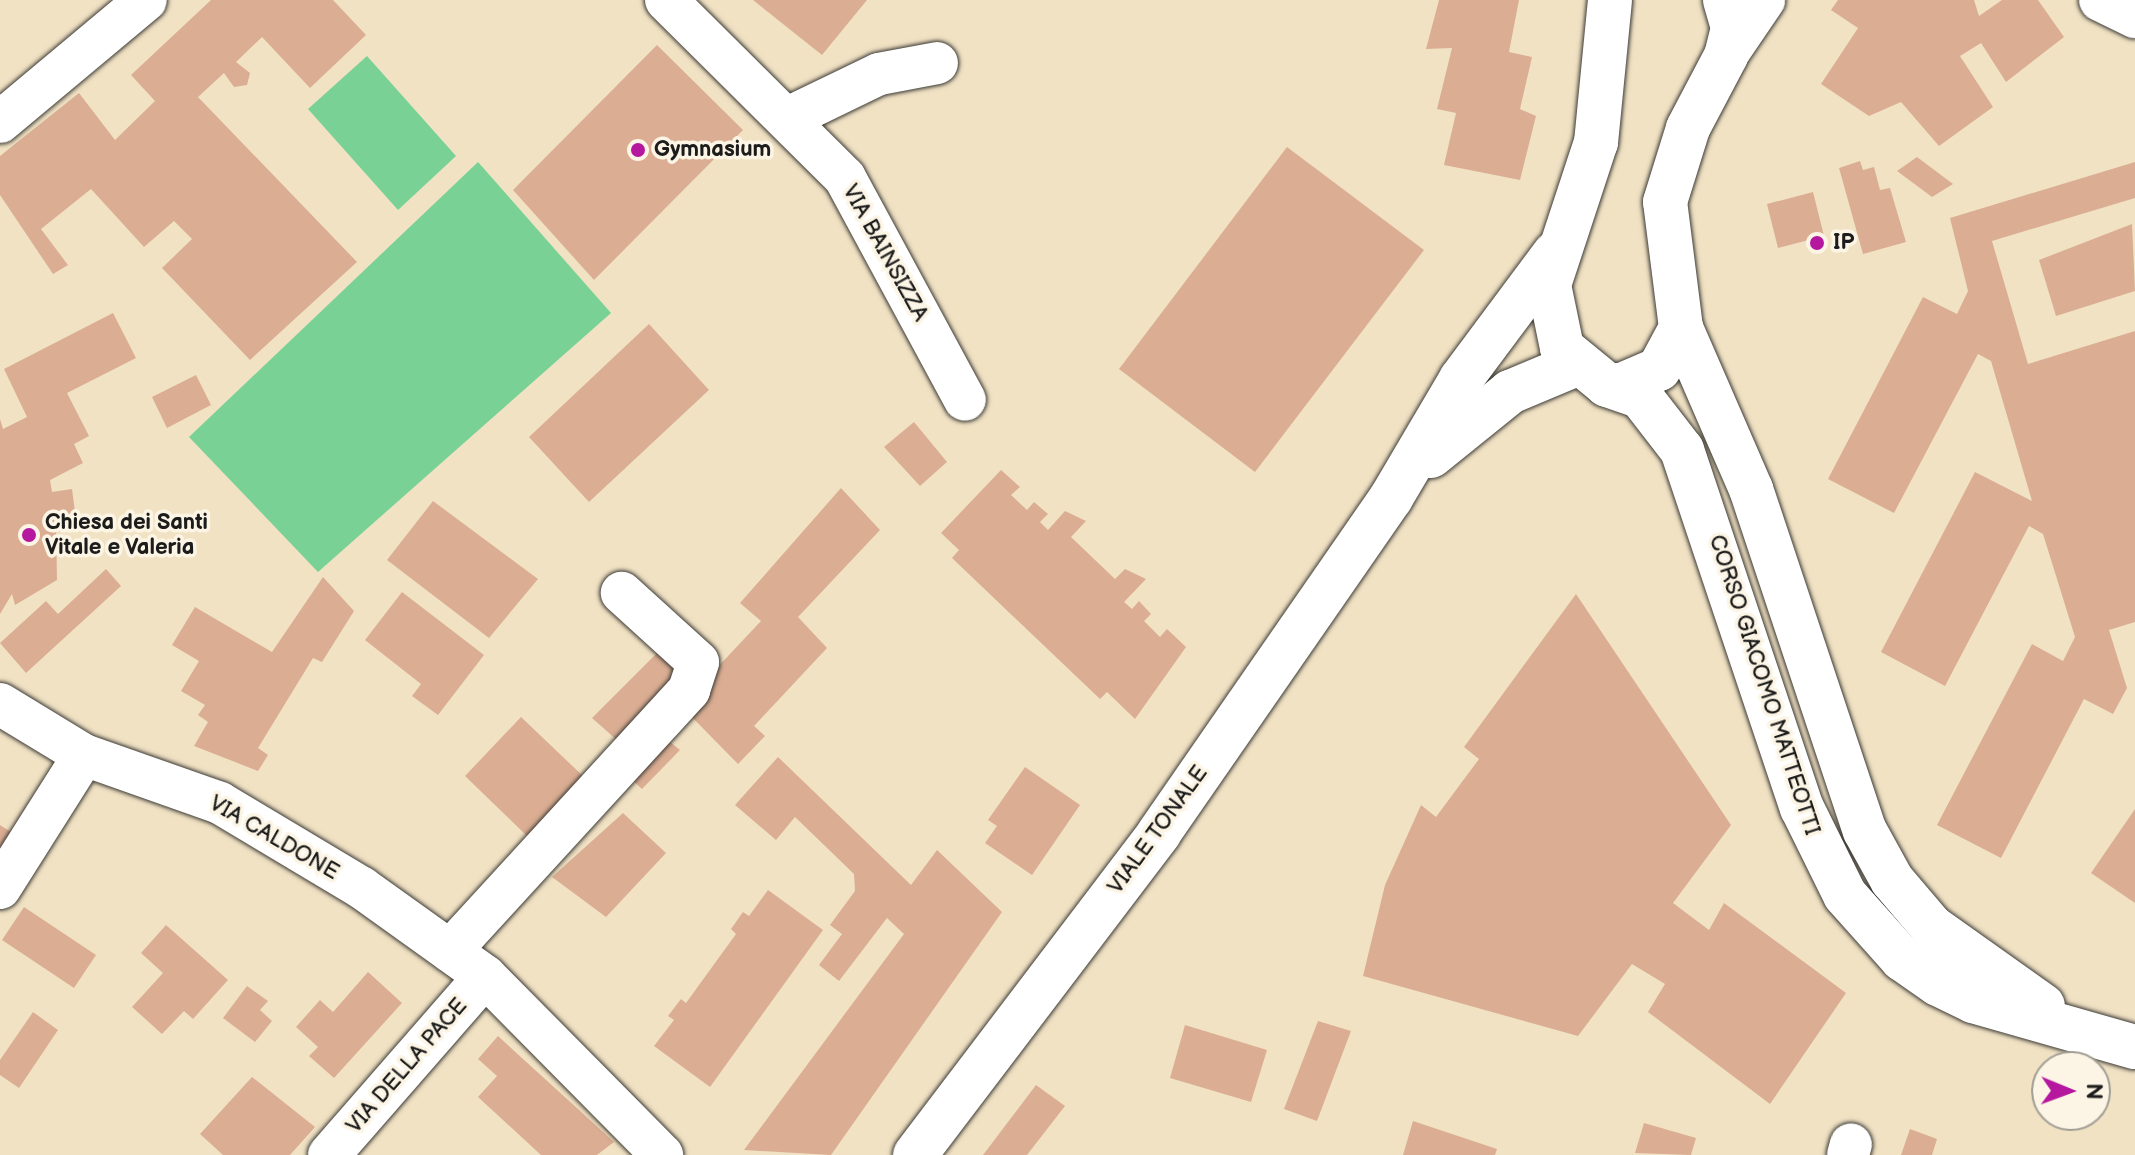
<!DOCTYPE html>
<html>
<head>
<meta charset="utf-8">
<style>
  body { margin:0 }
  #map { position:relative; width:2135px; height:1155px; overflow:hidden; background:#f1e2c4; font-family:"Balsamiq Sans",sans-serif }
  div>[style] { position:absolute }
  .green>* { inset:0; background:#79d196 }
  .building>* { inset:0; background:#dbae93 }
  .roads { filter:drop-shadow(0 0 2px #3c3a35) drop-shadow(0 0 2px #3c3a35) }
  .street>* { height:42px; margin:-21px; padding:0 21px; transform-origin:21px; border-radius:21px; background:#fff }
  .secondary>* { height:44px; margin:-22px; padding:0 22px; transform-origin:22px; border-radius:22px; background:#fff }
  .dots>* { width:22px; height:22px; translate:-50% -50%; box-sizing:border-box; border:4px solid #fcf5e5; border-radius:50% }
  span { translate:-50% -50%; white-space:nowrap; text-align:center; line-height:1.15; -webkit-text-stroke:7px #fcf5e5; paint-order:stroke }
  .poi-label { font-size:22px; color:#1c1c1c; font-weight:700 }
  .left { translate:0 -50%; text-align:left }
  .street-label { font-size:22px; color:#1c1c1c }
  .north { position:absolute; left:2031px; top:1051px; width:80px; height:80px; box-sizing:border-box; background:#fcf5e5; border:2px solid #a29e95; border-radius:50%; rotate:91deg; font-size:22px; font-weight:700; line-height:32px; text-align:center; color:#1c1c1c }
  .north::after { content:''; display:block; margin:auto; width:28px; height:36px; background:#b5179e; clip-path:polygon(50% 0,100% 100%,50% 72%,0 100%) }
</style>
</head>
<body>
<div id="map">
  <div class="green">
    <div style="clip-path:polygon(367px 56px,456px 156px,398px 210px,308px 109px)"></div>
    <div style="clip-path:polygon(478px 162px,611px 313px,318px 572px,189px 437px)"></div>
  </div>
  <div class="building">
    <div style="clip-path:polygon(211px 0,333px 0,366px 35px,310px 88px,262px 37px,236px 62px,250px 73px,247px 85px,234px 87px,224px 73px,198px 97px,357px 262px,250px 360px,162px 268px,192px 239px,174px 221px,144px 247px,91px 189px,41px 229px,68px 265px,53px 274px,0 195px,0 156px,79px 93px,115px 140px,155px 101px,131px 75px)"></div>
    <div style="clip-path:polygon(753px 0,867px 0,822px 55px)"></div>
    <div style="clip-path:polygon(1439px 0,1519px 0,1509px 52px,1532px 57px,1520px 109px,1536px 116px,1520px 180px,1444px 165px,1456px 113px,1437px 109px,1452px 48px,1426px 49px)"></div>
    <div style="clip-path:polygon(1838px 0,1974px 0,1979px 16px,2002px 0,2038px 0,2064px 37px,2006px 82px,1981px 43px,1960px 56px,1993px 107px,1939px 146px,1901px 102px,1869px 116px,1821px 84px,1858px 28px,1831px 10px)"></div>
    <div style="clip-path:polygon(657px 45px,743px 130px,594px 280px,513px 190px)"></div>
    <div style="clip-path:polygon(1287px 147px,1424px 250px,1255px 472px,1119px 369px)"></div>
    <div style="clip-path:polygon(1917px 157px,1953px 184px,1932px 197px,1897px 171px)"></div>
    <div style="clip-path:polygon(1860px 161px,1863px 170px,1874px 167px,1880px 190px,1890px 188px,1906px 242px,1863px 254px,1839px 168px)"></div>
    <div style="clip-path:polygon(2135px 162px,2135px 198px,1992px 241px,2028px 364px,2135px 331px,2135px 622px,2109px 630px,2127px 688px,2113px 714px,2084px 699px,2001px 858px,1937px 825px,2032px 644px,2063px 661px,2075px 637px,2043px 534px,2029px 526px,1945px 686px,1881px 652px,1975px 472px,2032px 501px,1991px 361px,1978px 354px,1894px 513px,1828px 479px,1923px 297px,1957px 314px,1968px 291px,1950px 218px)"></div>
    <div style="clip-path:polygon(1813px 192px,1824px 236px,1778px 248px,1767px 204px)"></div>
    <div style="clip-path:polygon(2132px 224px,2135px 291px,2056px 316px,2039px 260px)"></div>
    <div style="clip-path:polygon(113px 313px,136px 358px,67px 393px,89px 436px,74px 444px,83px 463px,50px 480px,52px 492px,72px 489px,76px 519px,56px 522px,57px 580px,15px 605px,12px 594px,0 614px,0 419px,3px 429px,27px 417px,4px 369px)"></div>
    <div style="clip-path:polygon(649px 324px,709px 390px,589px 502px,529px 437px)"></div>
    <div style="clip-path:polygon(196px 375px,211px 405px,167px 428px,152px 397px)"></div>
    <div style="clip-path:polygon(914px 422px,947px 462px,920px 486px,884px 447px)"></div>
    <div style="clip-path:polygon(1001px 470px,1020px 487px,1011px 495px,1027px 510px,1034px 502px,1048px 514px,1040px 522px,1048px 530px,1065px 511px,1086px 521px,1071px 537px,1115px 579px,1125px 569px,1146px 579px,1124px 602px,1132px 609px,1139px 601px,1151px 614px,1144px 621px,1160px 637px,1167px 629px,1186px 647px,1135px 719px,1107px 692px,1100px 699px,952px 558px,959px 550px,941px 533px)"></div>
    <div style="clip-path:polygon(841px 488px,880px 530px,798px 617px,827px 648px,754px 726px,765px 736px,738px 764px,681px 706px,761px 621px,740px 603px)"></div>
    <div style="clip-path:polygon(433px 501px,538px 579px,489px 638px,387px 560px)"></div>
    <div style="clip-path:polygon(106px 569px,121px 586px,26px 673px,0 643px,46px 601px,58px 614px)"></div>
    <div style="clip-path:polygon(323px 577px,354px 611px,322px 662px,313px 658px,258px 748px,268px 755px,258px 771px,194px 746px,208px 722px,198px 715px,205px 705px,181px 691px,199px 661px,172px 645px,195px 607px,272px 652px)"></div>
    <div style="clip-path:polygon(402px 592px,484px 655px,438px 715px,412px 696px,421px 684px,365px 640px)"></div>
    <div style="clip-path:polygon(1576px 594px,1731px 825px,1673px 903px,1709px 930px,1724px 903px,1846px 993px,1770px 1104px,1648px 1012px,1665px 984px,1632px 964px,1578px 1036px,1363px 976px,1385px 885px,1421px 805px,1436px 817px,1479px 759px,1464px 747px)"></div>
    <div style="clip-path:polygon(658px 652px,684px 674px,618px 741px,592px 718px)"></div>
    <div style="clip-path:polygon(521px 717px,584px 777px,527px 836px,465px 776px)"></div>
    <div style="clip-path:polygon(659px 733px,680px 750px,642px 789px,623px 772px)"></div>
    <div style="clip-path:polygon(778px 757px,911px 885px,937px 850px,1002px 912px,831px 1155px,744px 1150px,904px 934px,887px 918px,839px 981px,819px 965px,842px 934px,830px 925px,855px 891px,854px 874px,795px 817px,776px 840px,735px 805px)"></div>
    <div style="clip-path:polygon(1025px 767px,1080px 805px,1032px 875px,985px 843px,997px 826px,988px 820px)"></div>
    <div style="clip-path:polygon(2135px 809px,2135px 903px,2091px 873px)"></div>
    <div style="clip-path:polygon(623px 813px,666px 853px,606px 917px,552px 877px)"></div>
    <div style="clip-path:polygon(0 825px,14px 834px,0 855px)"></div>
    <div style="clip-path:polygon(768px 890px,823px 930px,710px 1087px,654px 1046px,674px 1020px,668px 1016px,681px 999px,686px 1003px,736px 934px,731px 929px,743px 912px,749px 916px)"></div>
    <div style="clip-path:polygon(24px 907px,96px 955px,74px 988px,2px 940px)"></div>
    <div style="clip-path:polygon(166px 925px,228px 980px,193px 1019px,184px 1011px,162px 1034px,132px 1007px,163px 973px,141px 953px)"></div>
    <div style="clip-path:polygon(368px 972px,402px 1003px,334px 1078px,309px 1056px,318px 1047px,296px 1027px,320px 1000px,333px 1012px)"></div>
    <div style="clip-path:polygon(247px 986px,268px 1001px,260px 1010px,272px 1021px,255px 1042px,223px 1018px)"></div>
    <div style="clip-path:polygon(33px 1012px,58px 1030px,19px 1088px,0 1075px,0 1060px)"></div>
    <div style="clip-path:polygon(1318px 1021px,1351px 1031px,1317px 1121px,1284px 1109px)"></div>
    <div style="clip-path:polygon(1185px 1025px,1267px 1050px,1251px 1102px,1170px 1078px)"></div>
    <div style="clip-path:polygon(498px 1036px,590px 1120px,614px 1142px,597px 1155px,541px 1155px,478px 1097px,497px 1076px,478px 1059px)"></div>
    <div style="clip-path:polygon(252px 1077px,315px 1127px,290px 1155px,223px 1155px,200px 1134px)"></div>
    <div style="clip-path:polygon(1036px 1085px,1065px 1106px,1027px 1155px,983px 1155px)"></div>
    <div style="clip-path:polygon(1413px 1121px,1497px 1149px,1495px 1155px,1403px 1155px)"></div>
    <div style="clip-path:polygon(1644px 1123px,1696px 1138px,1691px 1155px,1635px 1153px)"></div>
    <div style="clip-path:polygon(1910px 1129px,1937px 1139px,1932px 1155px,1901px 1155px)"></div>
  </div>
  <div class="roads">
    <div class="street">
      <div style="left:666px;top:0;width:252px;rotate:44.8deg"></div>
      <div style="left:845px;top:178px;width:252px;rotate:61.6deg"></div>
      <div style="left:2100px;top:0;width:39px;rotate:26deg"></div>
      <div style="left:1726px;top:56px;width:68px;rotate:-55.8deg"></div>
      <div style="left:790px;top:117px;width:99px;rotate:-25.8deg"></div>
      <div style="left:879px;top:74px;width:59px;rotate:-10.7deg"></div>
      <div style="left:0;top:122px;width:190px;rotate:-39.9deg"></div>
      <div style="left:0;top:704px;width:98px;rotate:31.3deg"></div>
      <div style="left:84px;top:755px;width:144px;rotate:19.4deg"></div>
      <div style="left:220px;top:803px;width:165px;rotate:30.9deg"></div>
      <div style="left:362px;top:888px;width:151px;rotate:35.6deg"></div>
      <div style="left:485px;top:976px;width:252px;rotate:45.3deg"></div>
      <div style="left:0;top:888px;width:157px;rotate:-57.7deg"></div>
      <div style="left:450px;top:951px;width:354px;rotate:-47.5deg"></div>
      <div style="left:689px;top:690px;width:29px;rotate:-72deg"></div>
      <div style="left:698px;top:662px;width:103px;rotate:-137.8deg"></div>
      <div style="left:329px;top:1155px;width:237px;rotate:-48.9deg"></div>
      <div style="left:1848px;top:1155px;width:11px;rotate:-75deg"></div>
    </div>
    <div class="secondary">
      <div style="left:1610px;top:0;width:143px;rotate:95.6deg"></div>
      <div style="left:1596px;top:142px;width:151px;rotate:108.2deg"></div>
      <div style="left:1549px;top:285px;width:64px;rotate:78.3deg"></div>
      <div style="left:1562px;top:348px;width:58px;rotate:39.4deg"></div>
      <div style="left:1607px;top:385px;width:15px"></div>
      <div style="left:1622px;top:385px;width:40px;rotate:-23.4deg"></div>
      <div style="left:1659px;top:369px;width:47px;rotate:-61.8deg"></div>
      <div style="left:1681px;top:328px;width:127px;rotate:-97.2deg"></div>
      <div style="left:1665px;top:202px;width:77px;rotate:-72.7deg"></div>
      <div style="left:1688px;top:128px;width:81px;rotate:-62.2deg"></div>
      <div style="left:1726px;top:56px;width:29px;rotate:-76deg"></div>
      <div style="left:1733px;top:28px;width:29px;rotate:-106deg"></div>
      <div style="left:1681px;top:328px;width:176px;rotate:66.5deg"></div>
      <div style="left:1751px;top:489px;width:360px;rotate:71.6deg"></div>
      <div style="left:1865px;top:831px;width:56px;rotate:61.1deg"></div>
      <div style="left:1892px;top:880px;width:62px;rotate:49.6deg"></div>
      <div style="left:1932px;top:927px;width:136px;rotate:35.4deg"></div>
      <div style="left:1607px;top:385px;width:36px;rotate:19deg"></div>
      <div style="left:1641px;top:397px;width:67px;rotate:52.3deg"></div>
      <div style="left:1682px;top:450px;width:378px;rotate:71.5deg"></div>
      <div style="left:1802px;top:808px;width:97px;rotate:63.7deg"></div>
      <div style="left:1845px;top:895px;width:86px;rotate:48.3deg"></div>
      <div style="left:1902px;top:959px;width:44px;rotate:34.8deg"></div>
      <div style="left:1938px;top:984px;width:39px;rotate:26deg"></div>
      <div style="left:1973px;top:1001px;width:168px;rotate:15.9deg"></div>
      <div style="left:1431px;top:456px;width:102px;rotate:-39deg"></div>
      <div style="left:1510px;top:392px;width:75px;rotate:-22.8deg"></div>
      <div style="left:915px;top:1155px;width:404px;rotate:-52.8deg"></div>
      <div style="left:1159px;top:833px;width:407px;rotate:-55.3deg"></div>
      <div style="left:1391px;top:498px;width:138px;rotate:-59.5deg"></div>
      <div style="left:1461px;top:379px;width:157px;rotate:-53.3deg"></div>
    </div>
  </div>
  <div class="dots">
    <div style="left:638px;top:150px;background:#b5179e"></div>
    <div style="left:1817px;top:243px;background:#b5179e"></div>
    <div style="left:29px;top:535px;background:#b5179e"></div>
  </div>
  <div class="poi-label">
    <span class="left" style="left:654px;top:150px">Gymnasium</span>
    <span class="left" style="left:1833px;top:243px">IP</span>
    <span class="left" style="left:45px;top:535px">Chiesa dei Santi<br>Vitale e Valeria</span>
  </div>
  <div class="street-label">
    <span style="left:885px;top:253px;rotate:61deg">VIA BAINSIZZA</span>
    <span style="left:1764px;top:685px;rotate:72deg">CORSO GIACOMO MATTEOTTI</span>
    <span style="left:1158px;top:830px;rotate:-54deg">VIALE TONALE</span>
    <span style="left:274px;top:838px;rotate:30deg">VIA CALDONE</span>
    <span style="left:407px;top:1066px;rotate:-49deg">VIA DELLA PACE</span>
  </div>
  <div class="north">N</div>
</div>
</body>
</html>
